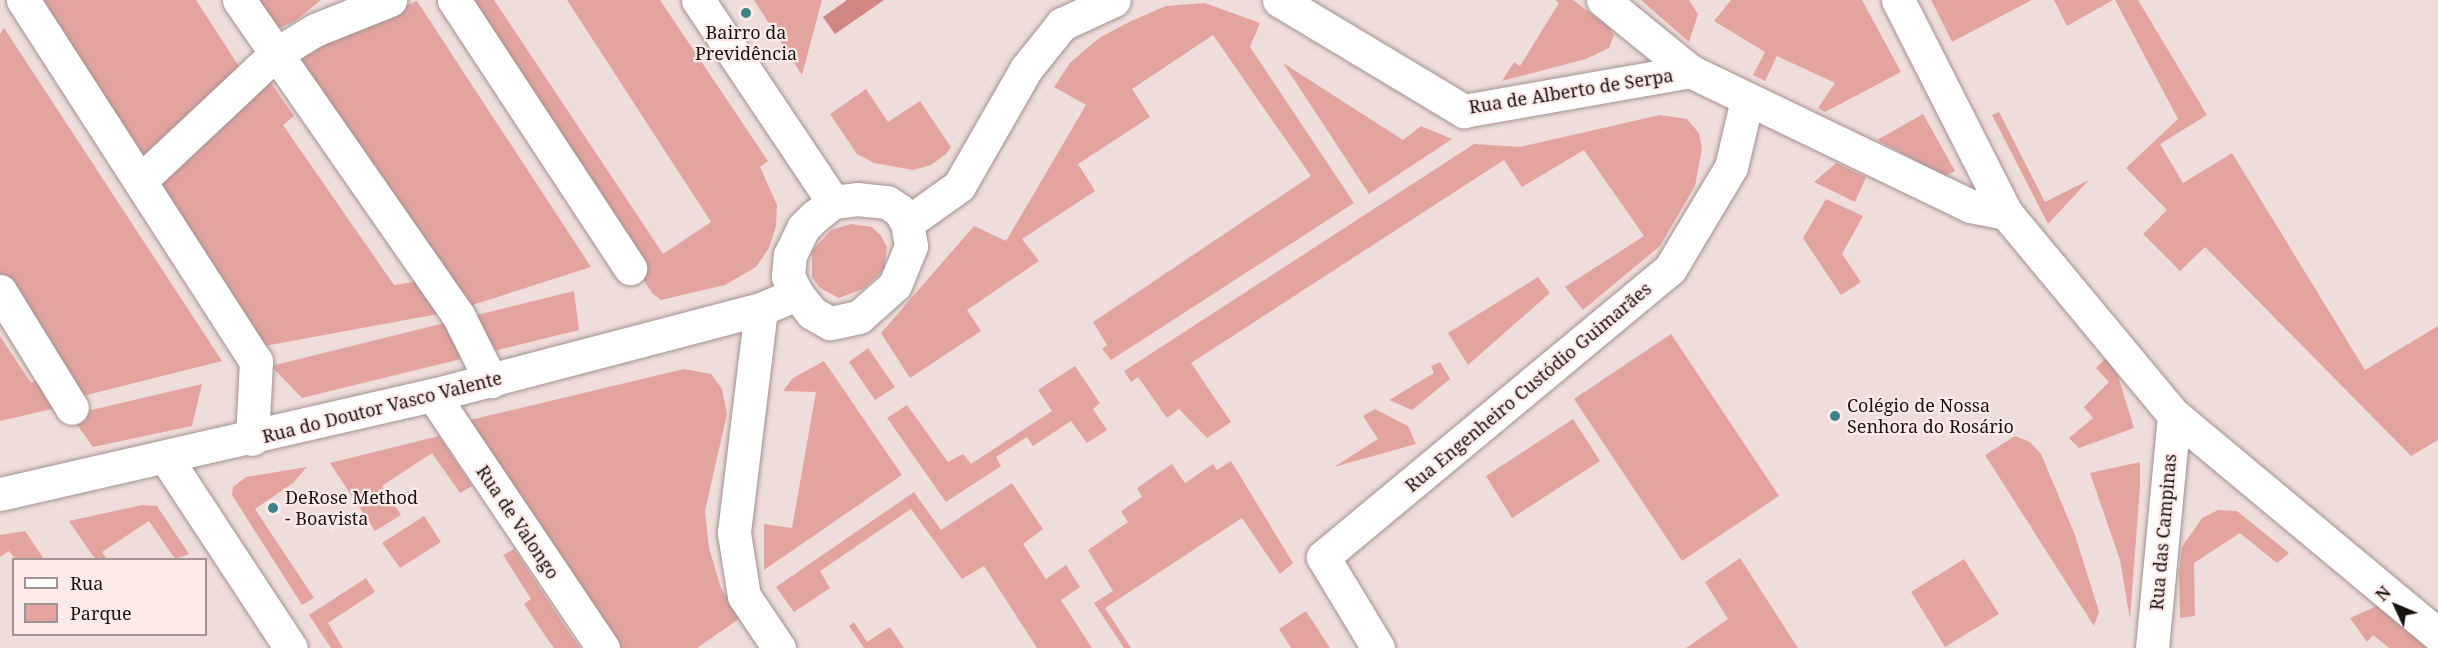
<!DOCTYPE html>
<html>
<head>
<meta charset="utf-8">
<style>
  body { margin:0 }
  #map { position:relative; width:2438px; height:648px; overflow:hidden; background:#efdddb; font-family:"Noto Serif",serif }
  div>[style] { position:absolute }
  .green>* { inset:0; background:#e3a4a0 }
  .water>* { inset:0; background:#d08682 }
  .roads { filter:drop-shadow(0 0 2px #a29190) drop-shadow(0 0 2px #a29190) }
  .minor>* { height:33px; margin:-16.5px; padding:0 16.5px; transform-origin:16.5px; border-radius:16.5px; background:#fff }
  .dots>* { width:16px; height:16px; translate:-50% -50%; box-sizing:border-box; border:3px solid #fdeae9; border-radius:50% }
  span { translate:-50% -50%; white-space:nowrap; text-align:center; line-height:1.15; -webkit-text-stroke:4.5px #fdeae9; paint-order:stroke }
  .poi-label { font-size:18px; color:#1a1413 }
  .left { translate:0 -50%; text-align:left }
  .street-label { font-size:18px; color:#1a1413 }
  .legend { position:absolute; left:12px; top:558px; width:195px; height:78px; box-sizing:border-box; background:#fdeae9; border:2px solid #a29493; margin:0; padding:8px 10px; list-style:none; font-size:18px; color:#1a1413 }
  .legend li { display:flex; align-items:center; gap:12px; height:30px }
  .legend b { width:30px; border:2px solid #a29493 }
  .north { position:absolute; left:2366px; top:576px; width:60px; height:60px; -webkit-text-stroke:4px #fdeae9; paint-order:stroke; rotate:314deg; font-size:16px; font-weight:700; line-height:24px; text-align:center; color:#1a1413 }
  .north::after { content:''; display:block; margin:auto; width:21px; height:27px; background:#1a1413; clip-path:polygon(50% 0,100% 100%,50% 72%,0 100%) }
</style>
</head>
<body>
<div id="map">
  <div class="green">
    <div style="clip-path:polygon(32px 0,196px 0,240px 68px,139px 167px)"></div>
    <div style="clip-path:polygon(248px 0,321px 0,295px 21px,269px 33px)"></div>
    <div style="clip-path:polygon(461px 0,494px 0,663px 254px,711px 222px,567px 0,660px 0,768px 161px,760px 167px,777px 205px,776px 226px,769px 248px,756px 267px,725px 285px,661px 300px,652px 293px)"></div>
    <div style="clip-path:polygon(754px 0,822px 0,802px 75px)"></div>
    <div style="clip-path:polygon(1555px 0,1573px 0,1609px 27px,1614px 35px,1609px 48px,1586px 59px,1502px 81px,1514px 62px,1520px 66px,1559px 3px)"></div>
    <div style="clip-path:polygon(1641px 0,1689px 0,1698px 14px,1689px 42px)"></div>
    <div style="clip-path:polygon(1731px 0,1862px 0,1901px 72px,1825px 112px,1818px 108px,1835px 83px,1777px 56px,1765px 81px,1753px 75px,1765px 52px,1714px 21px)"></div>
    <div style="clip-path:polygon(1931px 0,2032px 0,1952px 42px)"></div>
    <div style="clip-path:polygon(2054px 0,2113px 0,2067px 26px)"></div>
    <div style="clip-path:polygon(2115px 0,2138px 0,2207px 115px,2160px 144px,2183px 183px,2232px 153px,2365px 370px,2438px 326px,2438px 440px,2411px 456px,2205px 247px,2180px 271px,2143px 234px,2167px 210px,2126px 168px,2178px 119px)"></div>
    <div style="clip-path:polygon(417px 1px,591px 267px,460px 309px,285px 61px,319px 39px)"></div>
    <div style="clip-path:polygon(1205px 3px,1260px 23px,1250px 47px,1354px 203px,1111px 360px,1102px 349px,1107px 345px,1093px 322px,1311px 176px,1213px 35px,1132px 89px,1150px 117px,1078px 164px,1095px 191px,1022px 239px,1039px 261px,967px 310px,981px 331px,910px 378px,881px 333px,974px 226px,1006px 241px,1086px 105px,1054px 87px,1070px 63px,1099px 38px,1131px 21px,1166px 6px)"></div>
    <div style="clip-path:polygon(4px 28px,222px 361px,75px 398px,0 278px,0 34px)"></div>
    <div style="clip-path:polygon(1283px 63px,1403px 140px,1421px 126px,1452px 139px,1369px 194px)"></div>
    <div style="clip-path:polygon(266px 76px,294px 116px,283px 125px,394px 285px,426px 280px,449px 312px,259px 347px,153px 186px)"></div>
    <div style="clip-path:polygon(866px 89px,888px 122px,920px 101px,951px 147px,946px 154px,931px 165px,913px 170px,874px 163px,857px 154px,830px 114px)"></div>
    <div style="clip-path:polygon(1999px 112px,2045px 202px,2089px 180px,2048px 224px,1992px 115px)"></div>
    <div style="clip-path:polygon(1923px 114px,1955px 171px,1945px 176px,1877px 140px)"></div>
    <div style="clip-path:polygon(1660px 115px,1687px 119px,1699px 133px,1702px 149px,1695px 186px,1660px 246px,1583px 310px,1565px 287px,1644px 236px,1584px 150px,1522px 187px,1504px 160px,1191px 363px,1231px 422px,1207px 438px,1179px 409px,1167px 418px,1138px 377px,1131px 382px,1124px 371px,1474px 144px,1520px 147px)"></div>
    <div style="clip-path:polygon(1836px 163px,1866px 177px,1855px 202px,1814px 182px)"></div>
    <div style="clip-path:polygon(1826px 199px,1863px 216px,1842px 254px,1861px 282px,1841px 295px,1803px 238px)"></div>
    <div style="clip-path:polygon(851px 224px,872px 227px,881px 236px,887px 247px,884px 269px,865px 288px,839px 298px,820px 288px,812px 277px,812px 251px,831px 230px)"></div>
    <div style="clip-path:polygon(1538px 277px,1550px 293px,1468px 365px,1448px 333px)"></div>
    <div style="clip-path:polygon(574px 291px,579px 330px,302px 398px,271px 366px)"></div>
    <div style="clip-path:polygon(1671px 334px,1779px 496px,1682px 561px,1574px 399px)"></div>
    <div style="clip-path:polygon(0 336px,31px 383px,46px 376px,65px 406px,0 421px)"></div>
    <div style="clip-path:polygon(868px 348px,895px 387px,875px 400px,849px 362px)"></div>
    <div style="clip-path:polygon(2106px 358px,2118px 376px,2134px 428px,2079px 448px,2069px 438px,2093px 418px,2084px 407px,2109px 382px,2096px 368px)"></div>
    <div style="clip-path:polygon(824px 361px,902px 475px,764px 570px,764px 524px,792px 528px,816px 392px,783px 391px,793px 378px)"></div>
    <div style="clip-path:polygon(1440px 362px,1450px 379px,1412px 410px,1389px 400px,1434px 373px,1431px 366px)"></div>
    <div style="clip-path:polygon(1075px 366px,1100px 403px,1093px 409px,1107px 430px,1087px 443px,1071px 421px,1033px 446px,1027px 437px,996px 457px,1001px 466px,946px 502px,887px 418px,907px 405px,948px 462px,963px 454px,971px 464px,1052px 411px,1038px 390px)"></div>
    <div style="clip-path:polygon(684px 369px,711px 374px,722px 389px,727px 414px,705px 511px,709px 548px,721px 588px,740px 618px,697px 648px,616px 648px,466px 421px)"></div>
    <div style="clip-path:polygon(202px 384px,192px 426px,93px 447px,70px 415px)"></div>
    <div style="clip-path:polygon(1375px 409px,1408px 426px,1416px 444px,1334px 467px,1378px 439px,1363px 416px)"></div>
    <div style="clip-path:polygon(1573px 419px,1600px 461px,1512px 518px,1486px 476px)"></div>
    <div style="clip-path:polygon(439px 436px,472px 486px,460px 493px,432px 453px,382px 486px,401px 515px,375px 531px,330px 463px)"></div>
    <div style="clip-path:polygon(2015px 436px,2030px 442px,2041px 454px,2075px 535px,2099px 612px,2094px 626px,1985px 455px)"></div>
    <div style="clip-path:polygon(1231px 461px,1293px 563px,1280px 574px,1242px 518px,1105px 608px,1131px 648px,1124px 648px,1094px 603px,1113px 591px,1088px 550px,1128px 522px,1121px 511px,1142px 497px,1137px 488px,1172px 464px,1185px 483px,1213px 464px,1217px 470px)"></div>
    <div style="clip-path:polygon(2140px 462px,2140px 486px,2130px 619px,2120px 560px,2090px 473px)"></div>
    <div style="clip-path:polygon(307px 467px,293px 483px,255px 509px,314px 598px,302px 605px,232px 495px,233px 487px,246px 477px)"></div>
    <div style="clip-path:polygon(1012px 483px,1043px 529px,1023px 544px,1046px 579px,1066px 565px,1080px 587px,1061px 600px,1092px 648px,1037px 648px,984px 566px,962px 579px,911px 509px,820px 571px,830px 588px,794px 612px,776px 587px,914px 492px,941px 530px)"></div>
    <div style="clip-path:polygon(142px 505px,157px 506px,189px 554px,175px 559px,149px 521px,102px 552px,107px 559px,95px 559px,69px 521px)"></div>
    <div style="clip-path:polygon(2218px 510px,2237px 511px,2289px 553px,2277px 563px,2240px 533px,2194px 563px,2195px 616px,2180px 618px,2179px 572px,2182px 547px,2202px 518px)"></div>
    <div style="clip-path:polygon(424px 516px,441px 542px,400px 568px,382px 543px)"></div>
    <div style="clip-path:polygon(25px 531px,44px 559px,15px 559px,9px 551px,0 557px,0 535px)"></div>
    <div style="clip-path:polygon(514px 549px,564px 625px,580px 648px,554px 648px,546px 637px,524px 604px,531px 599px,503px 555px)"></div>
    <div style="clip-path:polygon(1740px 558px,1798px 648px,1686px 648px,1728px 619px,1705px 582px)"></div>
    <div style="clip-path:polygon(1964px 559px,1999px 614px,1945px 647px,1911px 592px)"></div>
    <div style="clip-path:polygon(366px 578px,375px 592px,328px 623px,343px 648px,331px 648px,309px 615px)"></div>
    <div style="clip-path:polygon(2379px 605px,2431px 648px,2389px 648px,2373px 635px,2367px 642px,2350px 618px)"></div>
    <div style="clip-path:polygon(1306px 611px,1330px 648px,1291px 648px,1279px 629px)"></div>
    <div style="clip-path:polygon(854px 622px,867px 642px,890px 627px,904px 648px,864px 648px,849px 626px)"></div>
  </div>
  <div class="water">
    <div style="clip-path:polygon(847px 0,884px 0,835px 34px,823px 17px)"></div>
  </div>
  <div class="roads">
    <div class="minor">
      <div style="left:23px;top:0;width:430px;rotate:57.2deg"></div>
      <div style="left:256px;top:361px;width:78px;rotate:92.9deg"></div>
      <div style="left:239px;top:0;width:384px;rotate:55.2deg"></div>
      <div style="left:458px;top:315px;width:74px;rotate:63.4deg"></div>
      <div style="left:454px;top:0;width:321px;rotate:56.7deg"></div>
      <div style="left:698px;top:0;width:243px;rotate:56.2deg"></div>
      <div style="left:1279px;top:0;width:216px;rotate:31deg"></div>
      <div style="left:1464px;top:111px;width:230px;rotate:-10deg"></div>
      <div style="left:1690px;top:71px;width:311px;rotate:25.7deg"></div>
      <div style="left:1970px;top:206px;width:37px;rotate:11deg"></div>
      <div style="left:1603px;top:0;width:112px;rotate:39.2deg"></div>
      <div style="left:1898px;top:0;width:239px;rotate:63.1deg"></div>
      <div style="left:2006px;top:213px;width:263px;rotate:50.3deg"></div>
      <div style="left:2174px;top:415px;width:344px;rotate:39.8deg"></div>
      <div style="left:140px;top:181px;width:184px;rotate:-43.2deg"></div>
      <div style="left:274px;top:55px;width:48px;rotate:-31.4deg"></div>
      <div style="left:315px;top:30px;width:81px;rotate:-21.8deg"></div>
      <div style="left:857px;top:199px;width:30px;rotate:6deg"></div>
      <div style="left:887px;top:202px;width:14px;rotate:34deg"></div>
      <div style="left:899px;top:210px;width:15px;rotate:58deg"></div>
      <div style="left:907px;top:223px;width:23px;rotate:80deg"></div>
      <div style="left:911px;top:246px;width:42px;rotate:112.3deg"></div>
      <div style="left:895px;top:285px;width:48px;rotate:138.4deg"></div>
      <div style="left:859px;top:317px;width:30px;rotate:168deg"></div>
      <div style="left:830px;top:323px;width:21px;rotate:-151deg"></div>
      <div style="left:812px;top:313px;width:24px;rotate:-128deg"></div>
      <div style="left:797px;top:294px;width:20px;rotate:-117deg"></div>
      <div style="left:788px;top:276px;width:21px;rotate:-85deg"></div>
      <div style="left:790px;top:255px;width:30px;rotate:-64deg"></div>
      <div style="left:803px;top:228px;width:16px;rotate:-45deg"></div>
      <div style="left:814px;top:217px;width:24px;rotate:-38deg"></div>
      <div style="left:833px;top:202px;width:24px;rotate:-7deg"></div>
      <div style="left:907px;top:223px;width:64px;rotate:-35.4deg"></div>
      <div style="left:959px;top:186px;width:135px;rotate:-60.2deg"></div>
      <div style="left:1026px;top:69px;width:58px;rotate:-51.3deg"></div>
      <div style="left:1062px;top:24px;width:57px;rotate:-24.8deg"></div>
      <div style="left:0;top:291px;width:137px;rotate:58.4deg"></div>
      <div style="left:761px;top:309px;width:226px;rotate:96.9deg"></div>
      <div style="left:734px;top:533px;width:64px;rotate:81deg"></div>
      <div style="left:744px;top:596px;width:63px;rotate:56.1deg"></div>
      <div style="left:433px;top:395px;width:305px;rotate:56.1deg"></div>
      <div style="left:166px;top:458px;width:227px;rotate:56.7deg"></div>
      <div style="left:0;top:494px;width:444px;rotate:-12.9deg"></div>
      <div style="left:433px;top:395px;width:339px;rotate:-14.7deg"></div>
      <div style="left:761px;top:309px;width:39px;rotate:-23deg"></div>
      <div style="left:1378px;top:648px;width:106px;rotate:-121.1deg"></div>
      <div style="left:1323px;top:557px;width:451px;rotate:-39.7deg"></div>
      <div style="left:1670px;top:269px;width:119px;rotate:-59.1deg"></div>
      <div style="left:1731px;top:167px;width:69px;rotate:-76.6deg"></div>
      <div style="left:2152px;top:648px;width:234px;rotate:-84.6deg"></div>
    </div>
  </div>
  <div class="dots">
    <div style="left:746px;top:13px;background:#3c848a"></div>
    <div style="left:1835px;top:416px;background:#3c848a"></div>
    <div style="left:273px;top:508px;background:#3c848a"></div>
  </div>
  <div class="poi-label">
    <span style="left:746px;top:43px">Bairro da<br>Previdência</span>
    <span class="left" style="left:1847px;top:416px">Colégio de Nossa<br>Senhora do Rosário</span>
    <span class="left" style="left:285px;top:508px">DeRose Method<br>- Boavista</span>
  </div>
  <div class="street-label">
    <span style="left:1571px;top:91px;rotate:-9deg">Rua de Alberto de Serpa</span>
    <span style="left:1528px;top:387px;rotate:-40deg">Rua Engenheiro Custódio Guimarães</span>
    <span style="left:382px;top:407px;rotate:-14deg">Rua do Doutor Vasco Valente</span>
    <span style="left:518px;top:522px;rotate:56deg">Rua de Valongo</span>
    <span style="left:2163px;top:532px;rotate:-85deg">Rua das Campinas</span>
  </div>
  <ul class="legend">
  <li><b style="height:8px;background:#fff"></b>Rua</li>
  <li><b style="height:16px;background:#e3a4a0"></b>Parque</li>
  </ul>
  <div class="north">N</div>
</div>
</body>
</html>
